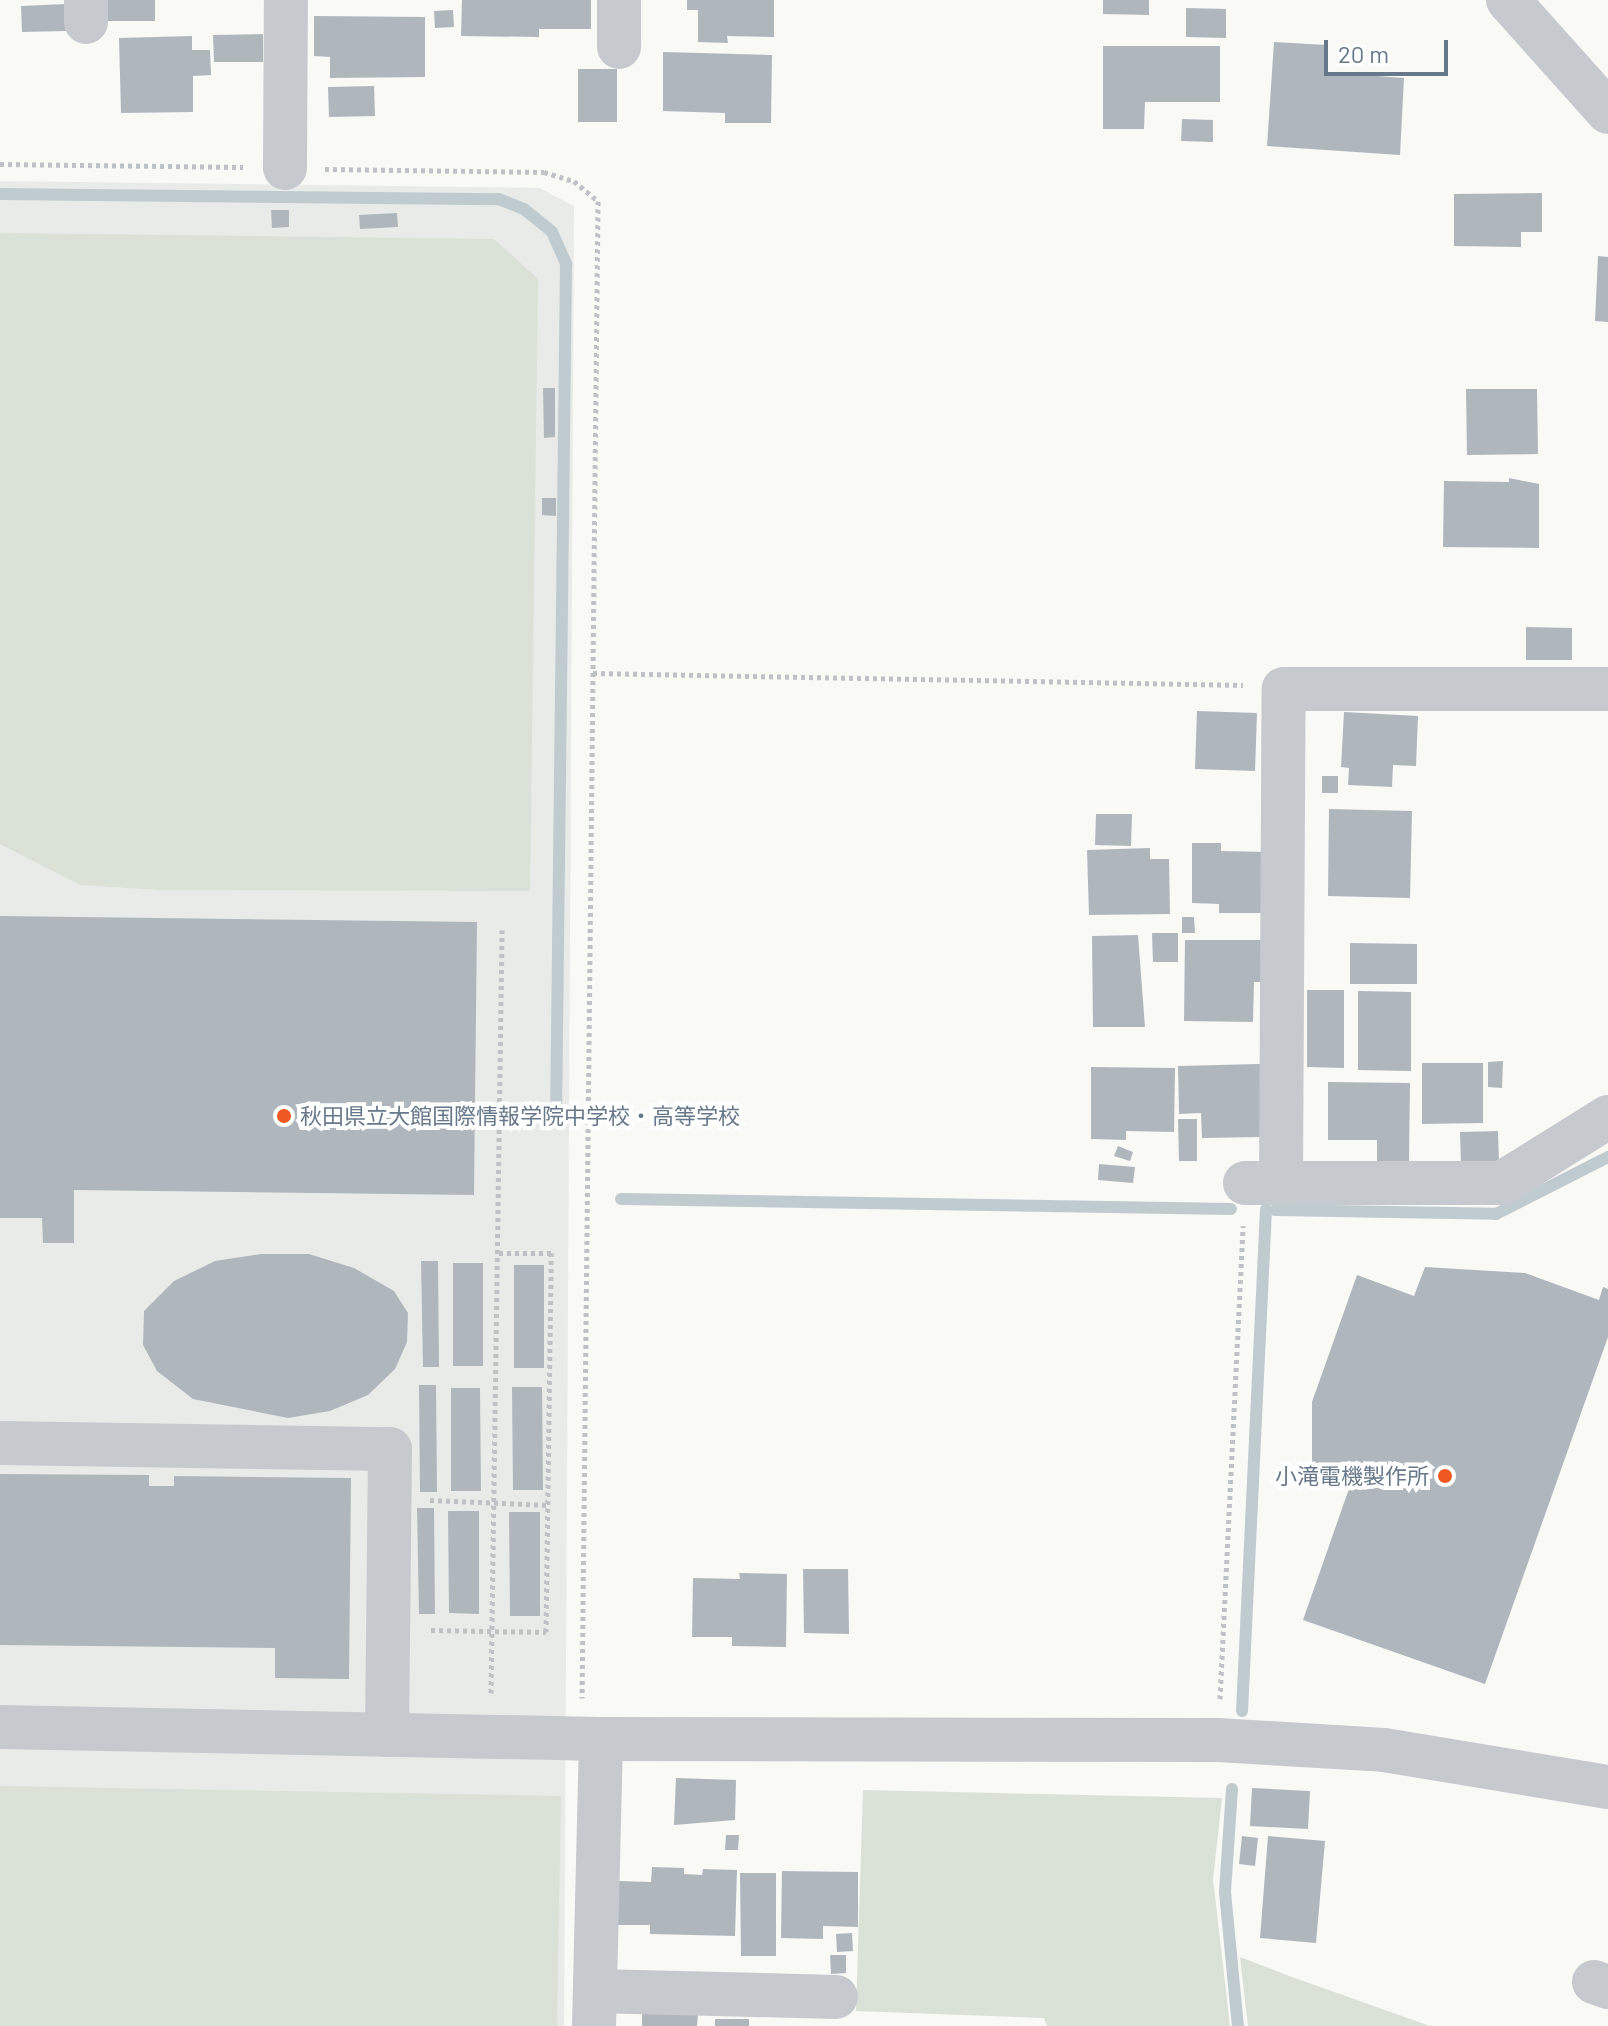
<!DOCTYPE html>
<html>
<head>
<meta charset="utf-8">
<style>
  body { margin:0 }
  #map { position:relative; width:1608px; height:2026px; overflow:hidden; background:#f9f9f6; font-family:Barlow,"Noto Sans JP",sans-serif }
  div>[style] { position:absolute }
  .built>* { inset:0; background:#e9ebe9 }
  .green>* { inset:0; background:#dae1d7 }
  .stream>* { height:12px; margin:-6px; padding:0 6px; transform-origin:6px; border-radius:6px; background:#c0cbd0 }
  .building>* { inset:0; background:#afb7bd }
  .path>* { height:5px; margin-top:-2.5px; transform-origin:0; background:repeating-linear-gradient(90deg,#bfc2c4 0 4px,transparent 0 8px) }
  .minor>* { height:44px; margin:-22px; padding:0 22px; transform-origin:22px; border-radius:22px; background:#c6cace }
  .dots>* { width:22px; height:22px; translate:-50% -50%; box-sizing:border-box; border:4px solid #fff; border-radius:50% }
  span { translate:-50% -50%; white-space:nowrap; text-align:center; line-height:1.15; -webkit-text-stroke:8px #fff; paint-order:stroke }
  .poi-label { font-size:22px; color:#667889 }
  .left { translate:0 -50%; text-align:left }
  .right { translate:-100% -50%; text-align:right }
  .scale { position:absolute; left:1324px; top:40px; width:124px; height:36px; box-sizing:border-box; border:4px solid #667889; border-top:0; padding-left:10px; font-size:24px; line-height:28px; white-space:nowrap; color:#667889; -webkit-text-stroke:6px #fff; paint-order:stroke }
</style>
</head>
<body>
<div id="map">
  <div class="built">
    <div style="clip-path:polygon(0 181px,539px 188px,574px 206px,564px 2026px,0 2026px)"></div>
  </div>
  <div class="green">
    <div style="clip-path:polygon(0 233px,494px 239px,538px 279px,530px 891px,160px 890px,80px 885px,0 844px)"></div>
    <div style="clip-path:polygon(0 1786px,561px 1796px,557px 2026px,0 2026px)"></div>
    <div style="clip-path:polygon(863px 1790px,1222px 1798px,1213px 1879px,1230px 2026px,1047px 2026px,1044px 2018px,856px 2011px)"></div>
    <div style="clip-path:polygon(1240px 1957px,1292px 1977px,1430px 2026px,1248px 2026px)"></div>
  </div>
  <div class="stream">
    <div style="left:0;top:194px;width:499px;rotate:0.6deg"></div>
    <div style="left:499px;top:199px;width:27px;rotate:22deg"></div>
    <div style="left:524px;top:209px;width:36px;rotate:39deg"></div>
    <div style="left:552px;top:232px;width:35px;rotate:66deg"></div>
    <div style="left:566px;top:264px;width:858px;rotate:90.67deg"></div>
    <div style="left:621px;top:1199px;width:610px;rotate:0.94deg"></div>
    <div style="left:1275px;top:1210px;width:221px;rotate:1deg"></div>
    <div style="left:1496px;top:1214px;width:126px;rotate:-27deg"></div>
    <div style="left:1242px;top:1711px;width:502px;rotate:-87.26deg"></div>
    <div style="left:1232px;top:1789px;width:103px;rotate:93.9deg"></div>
    <div style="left:1225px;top:1892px;width:135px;rotate:84.5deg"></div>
  </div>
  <div class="building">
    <div style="clip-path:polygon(107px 0,155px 0,155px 21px,107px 21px)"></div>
    <div style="clip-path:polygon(462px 0,591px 0,591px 29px,539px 29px,539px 37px,461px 36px)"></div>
    <div style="clip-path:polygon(687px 0,774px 0,774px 37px,727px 36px,728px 43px,698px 42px,698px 10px,687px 10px)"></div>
    <div style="clip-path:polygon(1103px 0,1149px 0,1149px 15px,1103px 14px)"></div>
    <div style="clip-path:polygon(66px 4px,66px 31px,22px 32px,21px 6px)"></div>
    <div style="clip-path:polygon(1186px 8px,1226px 9px,1226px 38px,1186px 37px)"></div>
    <div style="clip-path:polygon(453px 10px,454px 27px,435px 28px,434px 11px)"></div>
    <div style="clip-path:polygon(314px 16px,425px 17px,425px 77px,330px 78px,330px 57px,314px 56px)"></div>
    <div style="clip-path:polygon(263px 34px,263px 62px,214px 62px,213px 35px)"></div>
    <div style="clip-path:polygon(192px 36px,192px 50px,210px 50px,211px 75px,193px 76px,193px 112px,121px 113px,119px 38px)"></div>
    <div style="clip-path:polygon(1274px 42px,1326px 45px,1325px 72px,1404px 78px,1400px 155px,1267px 146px)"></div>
    <div style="clip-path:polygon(1103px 46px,1220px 46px,1220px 102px,1145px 102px,1144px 129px,1103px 129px)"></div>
    <div style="clip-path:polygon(663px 52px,772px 55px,771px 123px,725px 123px,725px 113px,663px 111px)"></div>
    <div style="clip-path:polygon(578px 69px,617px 69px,617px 122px,578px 122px)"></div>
    <div style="clip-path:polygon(374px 86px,375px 116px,329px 117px,328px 87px)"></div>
    <div style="clip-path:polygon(1182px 119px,1213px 120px,1213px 142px,1181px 141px)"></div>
    <div style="clip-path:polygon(1542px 193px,1542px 232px,1521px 232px,1521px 247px,1454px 246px,1454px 194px)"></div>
    <div style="clip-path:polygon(271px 210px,289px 210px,289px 227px,272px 228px)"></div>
    <div style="clip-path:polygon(397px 213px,398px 227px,360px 229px,359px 215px)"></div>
    <div style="clip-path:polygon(1598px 256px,1608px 257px,1608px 322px,1595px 321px)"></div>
    <div style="clip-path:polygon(543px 388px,555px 388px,555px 437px,544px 438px)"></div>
    <div style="clip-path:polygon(1466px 389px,1537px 389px,1538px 454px,1467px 455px)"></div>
    <div style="clip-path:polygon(1509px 478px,1539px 484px,1539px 548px,1443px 547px,1444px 481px,1509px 482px)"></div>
    <div style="clip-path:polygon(542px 498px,556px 498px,556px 516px,542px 515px)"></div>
    <div style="clip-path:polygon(1526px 627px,1572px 628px,1572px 660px,1526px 660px)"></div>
    <div style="clip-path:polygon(1197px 711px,1257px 713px,1255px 771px,1195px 769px)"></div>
    <div style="clip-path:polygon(1344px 712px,1418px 716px,1416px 766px,1393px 765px,1392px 787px,1348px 785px,1349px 768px,1341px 767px)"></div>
    <div style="clip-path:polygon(1322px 776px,1338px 776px,1338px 793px,1322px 793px)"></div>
    <div style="clip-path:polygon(1329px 809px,1412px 811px,1410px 898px,1328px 896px)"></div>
    <div style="clip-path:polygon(1096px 814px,1132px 814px,1131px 846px,1095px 845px)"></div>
    <div style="clip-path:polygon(1192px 843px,1221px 843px,1221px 851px,1269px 852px,1269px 913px,1219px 913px,1219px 904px,1192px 903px)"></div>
    <div style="clip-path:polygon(1150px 848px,1150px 859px,1169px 859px,1170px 914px,1089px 915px,1087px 850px)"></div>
    <div style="clip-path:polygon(0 916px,477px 922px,474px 1195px,74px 1190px,74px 1243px,43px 1243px,42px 1218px,0 1218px)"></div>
    <div style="clip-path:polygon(1182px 917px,1194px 917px,1195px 933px,1182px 933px)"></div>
    <div style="clip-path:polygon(1152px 933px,1178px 933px,1178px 962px,1153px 962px)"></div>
    <div style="clip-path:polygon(1138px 935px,1145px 1027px,1093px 1027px,1092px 936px)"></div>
    <div style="clip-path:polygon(1185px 940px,1263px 940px,1263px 982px,1254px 982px,1253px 1022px,1184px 1021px)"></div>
    <div style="clip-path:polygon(1350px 943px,1417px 944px,1417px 984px,1350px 984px)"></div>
    <div style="clip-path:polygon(1307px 990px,1344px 990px,1344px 1068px,1307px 1067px)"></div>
    <div style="clip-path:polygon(1358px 991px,1411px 992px,1411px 1071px,1358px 1070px)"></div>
    <div style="clip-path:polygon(1503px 1061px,1502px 1088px,1488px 1087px,1488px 1062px)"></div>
    <div style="clip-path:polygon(1422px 1063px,1483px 1063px,1483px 1123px,1422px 1124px)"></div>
    <div style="clip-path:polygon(1260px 1064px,1261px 1137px,1202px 1138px,1201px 1113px,1179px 1114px,1178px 1066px)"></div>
    <div style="clip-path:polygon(1091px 1067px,1175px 1068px,1174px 1132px,1126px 1131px,1126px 1140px,1091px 1139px)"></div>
    <div style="clip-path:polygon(1328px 1082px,1410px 1083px,1409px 1163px,1377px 1163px,1377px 1140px,1328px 1140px)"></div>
    <div style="clip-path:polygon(1178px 1119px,1197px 1119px,1197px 1161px,1179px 1161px)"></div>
    <div style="clip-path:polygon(1498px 1131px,1499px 1164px,1461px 1165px,1460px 1132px)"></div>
    <div style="clip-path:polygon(1118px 1146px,1133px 1152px,1130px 1161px,1114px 1156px)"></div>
    <div style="clip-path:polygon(1099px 1164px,1135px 1167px,1133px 1183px,1098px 1180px)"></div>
    <div style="clip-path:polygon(261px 1254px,309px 1254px,354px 1268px,394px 1291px,408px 1313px,407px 1342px,395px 1369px,368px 1395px,330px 1411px,288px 1418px,193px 1399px,157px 1371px,143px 1345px,144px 1311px,174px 1281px,215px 1261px)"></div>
    <div style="clip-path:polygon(421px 1261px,438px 1261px,439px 1367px,423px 1367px)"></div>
    <div style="clip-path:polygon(453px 1263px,483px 1263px,483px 1366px,453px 1366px)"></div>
    <div style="clip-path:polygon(514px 1265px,544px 1265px,544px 1368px,514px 1368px)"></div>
    <div style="clip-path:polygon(1425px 1267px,1525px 1273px,1599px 1300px,1603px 1287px,1608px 1289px,1608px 1337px,1485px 1684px,1303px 1620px,1351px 1483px,1312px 1469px,1312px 1402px,1357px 1275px,1414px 1296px)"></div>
    <div style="clip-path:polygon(419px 1385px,436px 1385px,437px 1492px,420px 1492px)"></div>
    <div style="clip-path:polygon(512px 1387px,542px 1387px,543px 1490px,513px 1490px)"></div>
    <div style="clip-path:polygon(451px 1388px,480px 1388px,481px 1491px,451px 1491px)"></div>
    <div style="clip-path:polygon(0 1474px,149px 1475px,149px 1486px,174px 1486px,174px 1476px,351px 1478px,349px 1679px,275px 1678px,275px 1648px,0 1645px)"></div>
    <div style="clip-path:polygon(417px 1508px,434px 1508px,435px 1614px,419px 1614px)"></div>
    <div style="clip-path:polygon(448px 1511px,479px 1511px,479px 1614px,449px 1613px)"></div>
    <div style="clip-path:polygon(509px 1512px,540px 1512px,540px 1616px,510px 1616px)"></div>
    <div style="clip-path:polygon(803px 1569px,848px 1569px,849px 1634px,804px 1633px)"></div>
    <div style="clip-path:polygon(739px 1573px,787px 1574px,786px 1647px,732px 1646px,732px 1637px,692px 1637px,693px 1578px,740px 1579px)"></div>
    <div style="clip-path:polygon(676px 1778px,736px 1780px,735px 1820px,674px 1825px)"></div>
    <div style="clip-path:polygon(1252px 1788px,1310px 1791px,1308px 1829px,1250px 1826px)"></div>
    <div style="clip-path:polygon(726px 1835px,739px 1835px,738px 1850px,725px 1850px)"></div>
    <div style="clip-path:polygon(1242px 1836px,1258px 1838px,1255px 1866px,1239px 1864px)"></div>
    <div style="clip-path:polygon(1268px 1836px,1325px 1841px,1316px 1943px,1260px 1938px)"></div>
    <div style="clip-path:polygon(652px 1867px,684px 1868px,684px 1874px,702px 1875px,703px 1869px,737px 1870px,735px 1936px,650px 1934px,650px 1925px,617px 1925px,618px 1881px,651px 1882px)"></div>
    <div style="clip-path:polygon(782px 1871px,858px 1872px,858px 1927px,823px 1926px,823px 1939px,781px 1938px)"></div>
    <div style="clip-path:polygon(740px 1873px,776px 1873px,776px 1956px,741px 1956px)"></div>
    <div style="clip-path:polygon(852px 1933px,853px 1951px,837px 1952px,836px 1934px)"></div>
    <div style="clip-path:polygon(830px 1955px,846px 1955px,846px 1973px,831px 1974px)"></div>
    <div style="clip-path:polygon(642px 2013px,698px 2014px,697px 2026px,642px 2026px)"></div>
    <div style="clip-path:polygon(715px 2019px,749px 2019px,749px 2026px,715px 2026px)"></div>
  </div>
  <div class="path">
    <div style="left:0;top:164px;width:243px;rotate:0.7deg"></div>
    <div style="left:325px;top:169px;width:219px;rotate:0.8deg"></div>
    <div style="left:544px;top:172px;width:31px;rotate:17deg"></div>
    <div style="left:574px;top:181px;width:31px;rotate:40deg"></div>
    <div style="left:598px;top:201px;width:1497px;rotate:90.61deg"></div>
    <div style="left:593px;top:673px;width:650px;rotate:1.06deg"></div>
    <div style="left:430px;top:1500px;width:118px;rotate:2.4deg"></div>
    <div style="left:431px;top:1630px;width:115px;rotate:1deg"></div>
    <div style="left:546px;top:1632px;width:379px;rotate:-89.2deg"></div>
    <div style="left:551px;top:1253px;width:54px;rotate:180deg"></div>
    <div style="left:491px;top:1693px;width:763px;rotate:-89.17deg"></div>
    <div style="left:1220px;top:1699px;width:474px;rotate:-87.2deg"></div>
  </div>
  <div class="minor">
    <div style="left:1508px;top:0;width:150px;rotate:48.2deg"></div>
    <div style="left:86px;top:22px;width:22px;rotate:-90deg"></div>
    <div style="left:619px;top:47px;width:47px;rotate:-90deg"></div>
    <div style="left:285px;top:168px;width:168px;rotate:-89.7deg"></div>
    <div style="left:1245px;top:1183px;width:257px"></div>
    <div style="left:1502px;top:1183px;width:125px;rotate:-31.9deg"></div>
    <div style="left:1281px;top:1183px;width:494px;rotate:-89.7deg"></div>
    <div style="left:1284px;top:689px;width:324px"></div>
    <div style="left:0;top:1443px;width:390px;rotate:0.9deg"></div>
    <div style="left:390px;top:1449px;width:286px;rotate:90.6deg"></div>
    <div style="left:0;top:1727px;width:601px;rotate:1.14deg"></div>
    <div style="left:601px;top:1739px;width:617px;rotate:0.09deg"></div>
    <div style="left:1218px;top:1740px;width:166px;rotate:3.4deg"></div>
    <div style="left:1384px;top:1750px;width:227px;rotate:9.4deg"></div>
    <div style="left:1594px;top:1982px;width:15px;rotate:20deg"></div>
    <div style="left:595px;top:1991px;width:241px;rotate:1.4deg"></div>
    <div style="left:594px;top:2026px;width:287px;rotate:-88.6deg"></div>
  </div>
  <div class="dots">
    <div style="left:284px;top:1116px;background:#ef5820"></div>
    <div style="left:1445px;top:1476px;background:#ef5820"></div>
  </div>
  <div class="poi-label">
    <span class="left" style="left:300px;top:1116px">秋田県立大館国際情報学院中学校・高等学校</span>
    <span class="right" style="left:1429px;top:1476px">小滝電機製作所</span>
  </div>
  <div class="scale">20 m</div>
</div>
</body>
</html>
